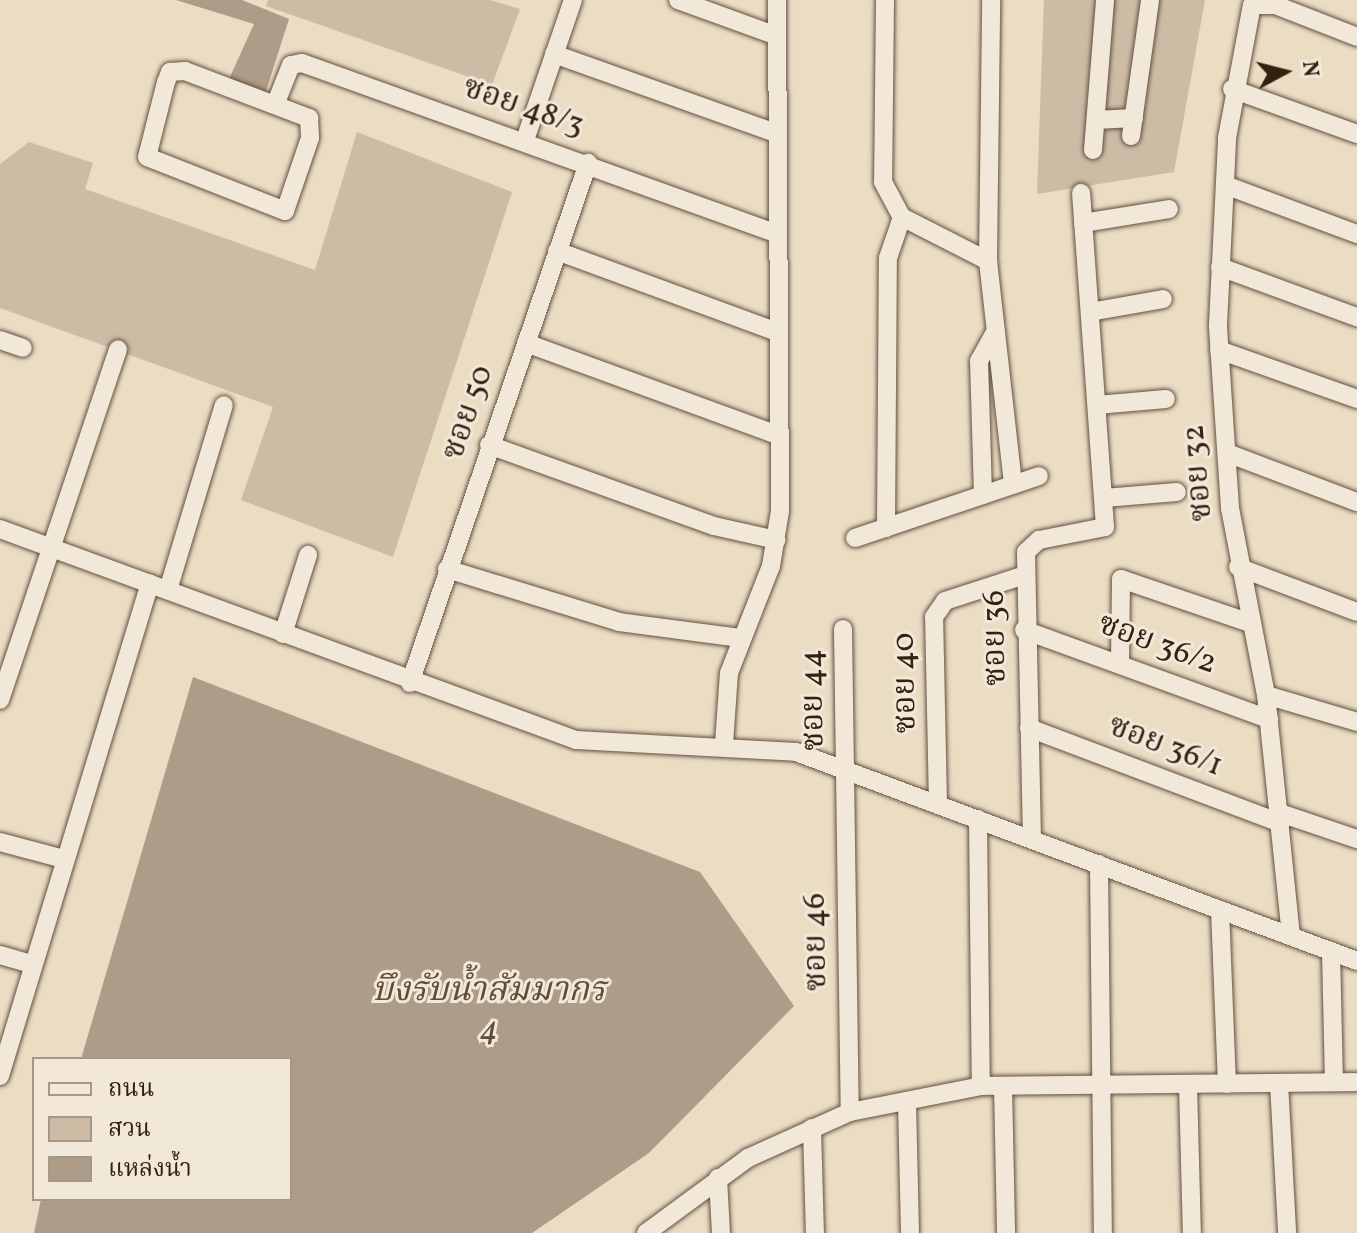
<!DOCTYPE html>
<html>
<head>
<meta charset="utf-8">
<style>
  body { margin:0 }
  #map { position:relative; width:1357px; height:1233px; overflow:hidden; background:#ebdcc4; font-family:Vollkorn,"Noto Serif Thai",serif }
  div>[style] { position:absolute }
  .green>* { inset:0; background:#ccbca6 }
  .water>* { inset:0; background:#ad9c87 }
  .roads { filter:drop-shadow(0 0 2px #62503e) drop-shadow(0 0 2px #62503e) }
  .minor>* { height:18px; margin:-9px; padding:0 9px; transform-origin:9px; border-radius:9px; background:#f2e8d9 }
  span { translate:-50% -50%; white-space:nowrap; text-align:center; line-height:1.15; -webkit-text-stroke:6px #f2e8d9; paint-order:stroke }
  .street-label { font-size:32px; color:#352111 }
  .water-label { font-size:34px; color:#5f4c3a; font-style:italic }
  .legend { position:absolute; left:32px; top:1057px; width:260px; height:144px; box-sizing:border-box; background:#f2e8d9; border:2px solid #a69889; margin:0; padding:10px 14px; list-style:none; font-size:24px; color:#352111 }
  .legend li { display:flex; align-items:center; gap:16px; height:40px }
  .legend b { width:40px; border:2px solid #a69889 }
  .north { position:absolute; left:1245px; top:32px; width:80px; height:80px; -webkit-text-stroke:6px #f2e8d9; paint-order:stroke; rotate:83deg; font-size:22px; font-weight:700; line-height:32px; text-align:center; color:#352111 }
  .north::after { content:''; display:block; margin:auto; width:28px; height:36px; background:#352111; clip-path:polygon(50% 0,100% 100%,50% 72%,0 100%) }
</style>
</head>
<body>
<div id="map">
  <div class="green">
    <div style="clip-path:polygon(268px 0,490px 0,520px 9px,492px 85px,266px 6px)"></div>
    <div style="clip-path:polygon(1044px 0,1205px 0,1174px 172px,1037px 194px)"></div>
    <div style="clip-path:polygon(357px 132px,512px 192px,393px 557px,241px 500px,273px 407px,0 308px,0 164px,29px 142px,93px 163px,85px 189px,315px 270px)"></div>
  </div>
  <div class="water">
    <div style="clip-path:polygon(176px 0,242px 0,289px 19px,265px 94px,229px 79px,254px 24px)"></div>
    <div style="clip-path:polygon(193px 677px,700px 872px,794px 1006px,649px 1153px,532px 1233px,34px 1233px,41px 1199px,290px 1199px,290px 1059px,81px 1059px)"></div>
  </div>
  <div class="roads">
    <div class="minor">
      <div style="left:678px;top:0;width:105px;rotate:20deg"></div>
      <div style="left:885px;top:0;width:182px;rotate:90.6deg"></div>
      <div style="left:883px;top:182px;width:40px;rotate:62deg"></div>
      <div style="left:902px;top:217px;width:97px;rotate:27.1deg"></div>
      <div style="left:988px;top:261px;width:225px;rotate:83.6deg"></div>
      <div style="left:554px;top:54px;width:236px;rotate:19.6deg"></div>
      <div style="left:185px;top:71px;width:133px;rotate:20.8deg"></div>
      <div style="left:309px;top:118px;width:20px;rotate:87deg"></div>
      <div style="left:310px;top:138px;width:77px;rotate:108.9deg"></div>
      <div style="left:285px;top:211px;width:148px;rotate:-158.6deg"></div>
      <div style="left:147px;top:157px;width:77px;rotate:-75.8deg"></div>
      <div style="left:166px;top:82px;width:11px;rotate:-68deg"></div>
      <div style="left:170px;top:72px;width:15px;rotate:-4deg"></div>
      <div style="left:1232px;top:89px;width:133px;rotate:19.8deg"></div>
      <div style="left:275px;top:105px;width:43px;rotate:-68.2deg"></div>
      <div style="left:291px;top:65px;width:11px;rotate:-10deg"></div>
      <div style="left:302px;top:63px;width:503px;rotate:19.77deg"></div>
      <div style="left:1096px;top:120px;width:38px;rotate:-3deg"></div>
      <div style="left:1131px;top:136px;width:137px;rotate:-82deg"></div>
      <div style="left:525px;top:140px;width:148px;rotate:-71.1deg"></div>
      <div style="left:1093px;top:150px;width:150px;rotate:-85.4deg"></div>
      <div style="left:1225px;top:185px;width:141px;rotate:20.4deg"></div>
      <div style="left:1083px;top:223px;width:87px;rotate:-9.2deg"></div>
      <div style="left:557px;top:251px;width:234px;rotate:20.2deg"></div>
      <div style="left:988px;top:261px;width:261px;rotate:-89.3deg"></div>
      <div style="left:1220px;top:267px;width:146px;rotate:20.1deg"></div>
      <div style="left:1090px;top:312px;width:74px;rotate:-10.1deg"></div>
      <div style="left:0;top:340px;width:24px;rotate:19deg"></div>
      <div style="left:526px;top:343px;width:270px;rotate:20.1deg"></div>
      <div style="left:1219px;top:350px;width:146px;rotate:19.5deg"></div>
      <div style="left:1097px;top:405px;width:69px;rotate:-5deg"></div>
      <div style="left:489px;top:445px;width:239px;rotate:19.8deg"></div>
      <div style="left:714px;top:526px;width:64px;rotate:12.7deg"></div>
      <div style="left:1227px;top:453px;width:139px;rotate:20.7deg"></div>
      <div style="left:983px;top:495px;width:134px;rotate:-91.7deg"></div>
      <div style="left:979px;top:361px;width:31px;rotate:-61deg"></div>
      <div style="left:1104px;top:498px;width:73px;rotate:-4.7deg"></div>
      <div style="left:886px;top:528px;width:270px;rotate:-89.6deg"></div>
      <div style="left:888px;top:258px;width:43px;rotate:-71.1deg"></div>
      <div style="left:0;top:529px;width:613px;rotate:20.12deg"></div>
      <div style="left:576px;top:740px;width:220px;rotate:3.1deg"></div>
      <div style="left:796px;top:752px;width:599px;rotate:20.43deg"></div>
      <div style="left:855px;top:538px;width:194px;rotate:-18.6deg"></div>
      <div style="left:1238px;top:567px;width:127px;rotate:20.7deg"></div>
      <div style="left:447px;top:569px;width:180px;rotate:17.1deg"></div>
      <div style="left:619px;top:622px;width:123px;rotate:7.5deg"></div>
      <div style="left:168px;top:590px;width:193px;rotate:-73.2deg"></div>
      <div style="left:843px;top:629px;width:483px;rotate:89.2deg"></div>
      <div style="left:1024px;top:630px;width:261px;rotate:20deg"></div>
      <div style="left:283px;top:634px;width:83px;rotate:-72.4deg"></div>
      <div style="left:1120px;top:662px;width:83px;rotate:-89.3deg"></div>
      <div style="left:1121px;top:579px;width:133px;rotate:18.8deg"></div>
      <div style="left:410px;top:683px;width:550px;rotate:-71.1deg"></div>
      <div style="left:1266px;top:695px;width:95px;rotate:16.5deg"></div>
      <div style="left:0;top:700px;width:370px;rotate:-71.4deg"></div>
      <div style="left:1029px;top:728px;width:269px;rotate:20.7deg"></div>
      <div style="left:724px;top:744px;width:71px;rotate:-86deg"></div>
      <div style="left:729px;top:673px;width:115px;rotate:-68.6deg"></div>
      <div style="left:771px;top:566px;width:56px;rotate:-80.7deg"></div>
      <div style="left:780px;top:511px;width:511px;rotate:-90.34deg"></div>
      <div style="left:938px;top:804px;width:187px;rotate:-91.2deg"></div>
      <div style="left:934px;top:617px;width:19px;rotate:-55deg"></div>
      <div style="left:945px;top:601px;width:84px;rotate:-18deg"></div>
      <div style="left:1280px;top:813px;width:81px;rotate:18.7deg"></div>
      <div style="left:978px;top:819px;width:267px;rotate:89.4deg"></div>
      <div style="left:1032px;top:839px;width:287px;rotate:-91.2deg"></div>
      <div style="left:1026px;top:552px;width:18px;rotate:-43deg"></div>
      <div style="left:1039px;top:540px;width:67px;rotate:-11.1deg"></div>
      <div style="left:1105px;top:527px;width:335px;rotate:-94.1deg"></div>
      <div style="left:0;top:842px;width:66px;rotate:14.9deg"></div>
      <div style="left:1099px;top:864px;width:369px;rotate:89.4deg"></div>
      <div style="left:1220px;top:910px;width:174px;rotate:87.7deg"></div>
      <div style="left:1291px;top:936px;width:242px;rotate:-95.9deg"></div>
      <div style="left:1266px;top:695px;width:190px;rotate:-100.9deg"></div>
      <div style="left:1230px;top:508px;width:183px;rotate:-93.8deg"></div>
      <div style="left:1218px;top:325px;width:187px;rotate:-87.2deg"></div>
      <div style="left:1227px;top:138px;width:135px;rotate:-79.4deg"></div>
      <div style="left:1252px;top:5px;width:23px"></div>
      <div style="left:1275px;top:5px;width:88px;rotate:21.3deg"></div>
      <div style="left:1331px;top:951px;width:131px;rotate:88.7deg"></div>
      <div style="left:0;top:955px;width:33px;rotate:16deg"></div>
      <div style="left:0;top:1076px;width:515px;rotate:-73.08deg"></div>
      <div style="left:1279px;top:1083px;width:150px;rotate:86.9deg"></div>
      <div style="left:1188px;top:1085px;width:148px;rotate:88.5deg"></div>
      <div style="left:1003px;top:1086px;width:147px;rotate:88.8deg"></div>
      <div style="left:907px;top:1101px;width:132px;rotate:88.7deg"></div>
      <div style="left:812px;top:1128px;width:105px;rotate:88.4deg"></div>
      <div style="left:718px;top:1178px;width:55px;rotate:86.9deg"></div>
      <div style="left:646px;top:1233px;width:127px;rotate:-36.3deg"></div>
      <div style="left:748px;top:1158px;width:112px;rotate:-24.3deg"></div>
      <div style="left:850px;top:1112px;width:134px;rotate:-11.2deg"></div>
      <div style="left:981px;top:1086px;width:376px;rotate:-0.6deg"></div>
    </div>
  </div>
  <div class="street-label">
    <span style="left:523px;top:108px;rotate:19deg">ซอย 48/3</span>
    <span style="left:469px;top:413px;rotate:-71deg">ซอย 50</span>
    <span style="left:1199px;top:473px;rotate:-95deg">ซอย 32</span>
    <span style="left:996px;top:638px;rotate:-91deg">ซอย 36</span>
    <span style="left:1157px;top:645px;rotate:20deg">ซอย 36/2</span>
    <span style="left:906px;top:683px;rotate:-91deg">ซอย 40</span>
    <span style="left:814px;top:700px;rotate:-91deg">ซอย 44</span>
    <span style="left:1165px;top:747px;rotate:21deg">ซอย 36/1</span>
    <span style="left:817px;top:942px;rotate:-91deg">ซอย 46</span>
  </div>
  <div class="water-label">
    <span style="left:489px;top:1011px">บึงรับน้ำสัมมากร<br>4</span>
  </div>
  <ul class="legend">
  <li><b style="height:10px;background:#f2e8d9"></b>ถนน</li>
  <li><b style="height:22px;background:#ccbca6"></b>สวน</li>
  <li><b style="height:22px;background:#ad9c87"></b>แหล่งน้ำ</li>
  </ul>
  <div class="north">N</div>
</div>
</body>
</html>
